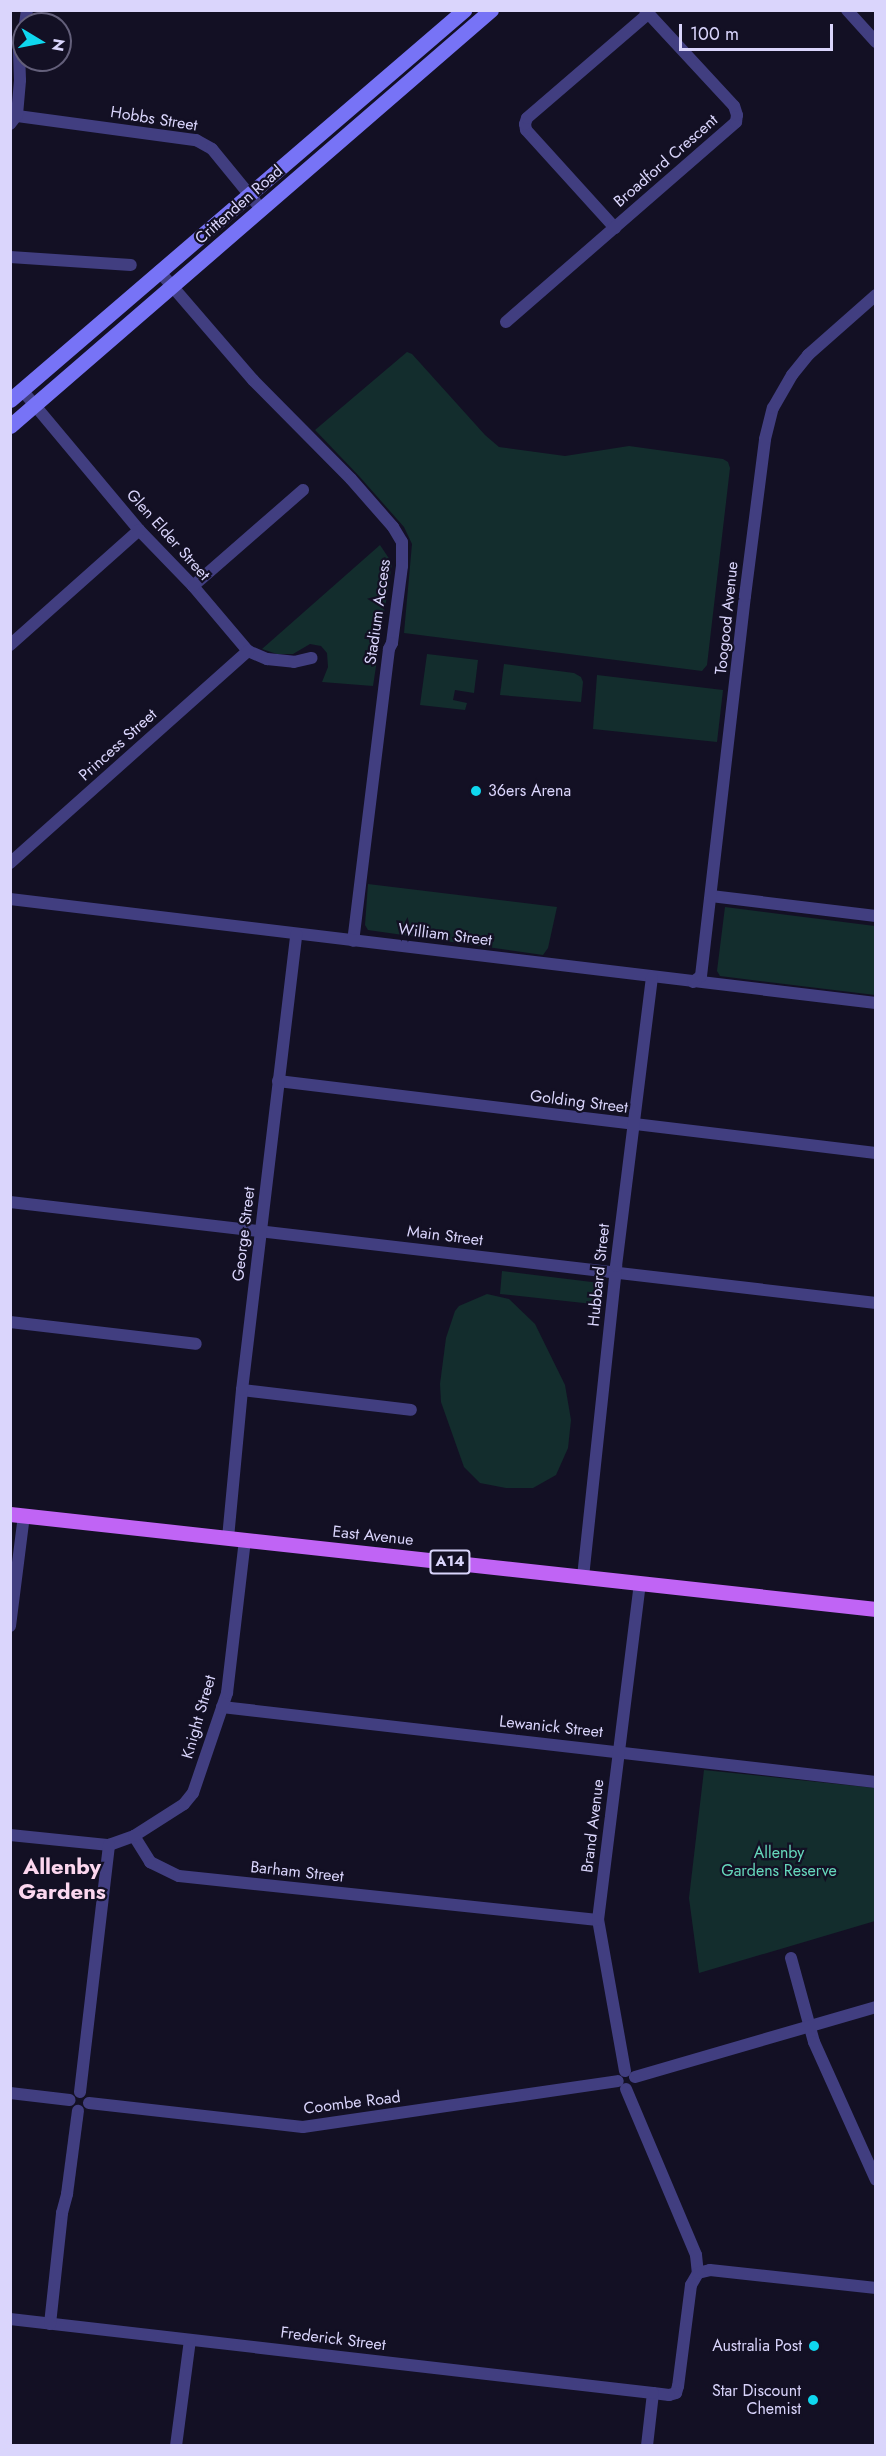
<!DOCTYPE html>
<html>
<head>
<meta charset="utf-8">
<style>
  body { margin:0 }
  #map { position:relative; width:886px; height:2456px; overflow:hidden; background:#131024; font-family:Jost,sans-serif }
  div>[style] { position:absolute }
  .green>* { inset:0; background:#132d2d }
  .minor>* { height:12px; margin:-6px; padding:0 6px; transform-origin:6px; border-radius:6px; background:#413e80 }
  .secondary>* { height:15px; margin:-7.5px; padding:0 7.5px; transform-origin:7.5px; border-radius:7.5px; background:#7773f6 }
  .primary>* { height:15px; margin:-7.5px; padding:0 7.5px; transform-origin:7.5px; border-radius:7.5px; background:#c064f5 }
  .dots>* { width:16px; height:16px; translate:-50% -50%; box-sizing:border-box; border:3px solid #131024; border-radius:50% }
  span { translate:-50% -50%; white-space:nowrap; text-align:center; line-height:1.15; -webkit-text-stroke:4.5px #131024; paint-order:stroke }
  .shield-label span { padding:2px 4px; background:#131024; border:2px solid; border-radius:4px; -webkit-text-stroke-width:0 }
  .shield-label { font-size:15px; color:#dad5fc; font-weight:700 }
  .street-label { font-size:16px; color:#dad5fc }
  .poi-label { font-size:16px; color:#dad5fc }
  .left { translate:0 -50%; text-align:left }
  .right { translate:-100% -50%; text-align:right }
  .park-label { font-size:16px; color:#66d8bc }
  .district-label { font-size:22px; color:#fcd7ef; font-weight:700 }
  .frame { position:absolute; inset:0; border:12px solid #dad5fc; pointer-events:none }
  .north { position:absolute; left:12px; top:12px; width:60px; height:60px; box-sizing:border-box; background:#131024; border:2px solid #635f7a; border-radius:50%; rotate:100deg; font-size:16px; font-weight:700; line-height:24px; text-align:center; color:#dad5fc }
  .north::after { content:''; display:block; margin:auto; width:21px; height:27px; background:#0fd7ee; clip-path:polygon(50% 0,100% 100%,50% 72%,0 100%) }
  .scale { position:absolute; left:679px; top:24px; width:154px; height:27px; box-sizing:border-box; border:3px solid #dad5fc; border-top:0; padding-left:8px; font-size:18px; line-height:21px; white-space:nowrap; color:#dad5fc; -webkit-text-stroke:4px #131024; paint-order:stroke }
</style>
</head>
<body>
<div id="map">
  <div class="green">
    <div style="clip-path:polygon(407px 352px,412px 354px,485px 435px,499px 447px,565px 456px,629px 446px,723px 459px,728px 462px,730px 468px,707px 665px,702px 671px,404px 633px,412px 544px,404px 527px,359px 476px,315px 430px)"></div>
    <div style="clip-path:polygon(380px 545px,392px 563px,373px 686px,322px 682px,328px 667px,327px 653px,321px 646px,310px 644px,293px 654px,277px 654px,262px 649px)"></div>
    <div style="clip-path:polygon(427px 654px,478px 660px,474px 693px,455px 690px,453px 700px,467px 703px,465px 710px,420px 705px)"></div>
    <div style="clip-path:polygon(504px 664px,574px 673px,581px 677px,583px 682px,581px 702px,500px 695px)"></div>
    <div style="clip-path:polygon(597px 675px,723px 690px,717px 742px,593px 729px)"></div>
    <div style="clip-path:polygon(368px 884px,557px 907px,548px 948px,543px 955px,368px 930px,365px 925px)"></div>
    <div style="clip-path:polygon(725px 907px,875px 926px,875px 995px,720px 976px,717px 971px)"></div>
    <div style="clip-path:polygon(502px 1271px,600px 1283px,604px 1288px,602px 1305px,500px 1294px)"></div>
    <div style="clip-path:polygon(487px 1294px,509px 1299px,535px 1324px,565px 1385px,571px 1420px,568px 1448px,556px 1475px,533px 1488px,506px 1488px,480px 1483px,464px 1467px,441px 1402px,440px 1384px,446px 1338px,455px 1311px,459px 1306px)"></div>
    <div style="clip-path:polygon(704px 1770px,875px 1788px,875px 1921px,699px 1973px,689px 1898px)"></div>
  </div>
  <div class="minor">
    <div style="left:847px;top:10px;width:43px;rotate:47.8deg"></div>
    <div style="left:25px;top:24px;width:14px;rotate:-82deg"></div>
    <div style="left:10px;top:115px;width:188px;rotate:7.7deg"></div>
    <div style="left:196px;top:140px;width:18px;rotate:29deg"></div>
    <div style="left:212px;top:149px;width:79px;rotate:50.7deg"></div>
    <div style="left:10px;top:124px;width:11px;rotate:-52deg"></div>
    <div style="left:17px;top:115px;width:35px;rotate:-85deg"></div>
    <div style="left:20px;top:80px;width:30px;rotate:-92deg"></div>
    <div style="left:19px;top:50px;width:24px;rotate:-78deg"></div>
    <div style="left:615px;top:228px;width:132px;rotate:-132.2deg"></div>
    <div style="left:526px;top:130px;width:6px;rotate:-99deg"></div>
    <div style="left:525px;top:124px;width:6px;rotate:-72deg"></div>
    <div style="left:527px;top:118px;width:160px;rotate:-40.7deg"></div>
    <div style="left:10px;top:257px;width:121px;rotate:3.8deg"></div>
    <div style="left:159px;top:271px;width:144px;rotate:49.2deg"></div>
    <div style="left:253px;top:380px;width:139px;rotate:45.3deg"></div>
    <div style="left:351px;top:479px;width:64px;rotate:48.8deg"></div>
    <div style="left:393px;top:527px;width:17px;rotate:59deg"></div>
    <div style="left:402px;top:542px;width:24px;rotate:90deg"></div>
    <div style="left:402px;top:566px;width:78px;rotate:97.4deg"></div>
    <div style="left:392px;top:643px;width:7px;rotate:117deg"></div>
    <div style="left:389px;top:649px;width:294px;rotate:97deg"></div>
    <div style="left:506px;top:322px;width:305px;rotate:-41deg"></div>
    <div style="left:736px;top:122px;width:7px;rotate:-82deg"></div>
    <div style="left:737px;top:115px;width:9px;rotate:-108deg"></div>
    <div style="left:734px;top:106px;width:131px;rotate:-132.8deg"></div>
    <div style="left:22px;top:390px;width:182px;rotate:50.1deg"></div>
    <div style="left:139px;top:530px;width:78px;rotate:46deg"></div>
    <div style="left:193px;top:586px;width:85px;rotate:49.8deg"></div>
    <div style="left:248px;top:651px;width:21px;rotate:23deg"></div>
    <div style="left:267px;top:659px;width:27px;rotate:6deg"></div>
    <div style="left:294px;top:662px;width:18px;rotate:-13deg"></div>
    <div style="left:193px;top:586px;width:146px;rotate:-41.1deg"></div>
    <div style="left:10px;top:645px;width:173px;rotate:-41.7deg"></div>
    <div style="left:10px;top:863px;width:319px;rotate:-41.7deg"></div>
    <div style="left:711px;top:896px;width:166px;rotate:6.9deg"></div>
    <div style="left:10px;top:899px;width:872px;rotate:6.85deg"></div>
    <div style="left:693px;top:982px;width:10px;rotate:-37deg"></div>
    <div style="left:701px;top:976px;width:383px;rotate:-83.4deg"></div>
    <div style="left:745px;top:596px;width:158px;rotate:-82.7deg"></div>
    <div style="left:765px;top:439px;width:32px;rotate:-76deg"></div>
    <div style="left:773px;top:408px;width:38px;rotate:-60deg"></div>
    <div style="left:792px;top:375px;width:26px;rotate:-51deg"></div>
    <div style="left:808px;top:355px;width:91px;rotate:-41.4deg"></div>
    <div style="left:278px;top:1081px;width:602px;rotate:6.87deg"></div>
    <div style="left:10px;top:1202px;width:872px;rotate:6.65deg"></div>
    <div style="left:10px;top:1322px;width:187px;rotate:6.7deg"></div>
    <div style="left:242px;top:1390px;width:170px;rotate:6.7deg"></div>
    <div style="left:228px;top:1538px;width:149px;rotate:-84.6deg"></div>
    <div style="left:242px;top:1390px;width:459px;rotate:-83.2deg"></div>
    <div style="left:583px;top:1577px;width:313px;rotate:-83.9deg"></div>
    <div style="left:616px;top:1266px;width:291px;rotate:-82.9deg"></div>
    <div style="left:10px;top:1626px;width:112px;rotate:-82.8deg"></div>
    <div style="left:222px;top:1707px;width:658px;rotate:6.54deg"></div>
    <div style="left:10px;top:1835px;width:100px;rotate:5.8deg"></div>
    <div style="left:109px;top:1845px;width:27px;rotate:-20deg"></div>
    <div style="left:134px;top:1836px;width:31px;rotate:58deg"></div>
    <div style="left:150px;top:1862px;width:32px;rotate:26deg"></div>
    <div style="left:179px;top:1876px;width:421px;rotate:6deg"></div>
    <div style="left:134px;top:1836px;width:59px;rotate:-32.6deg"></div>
    <div style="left:184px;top:1804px;width:14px;rotate:-51deg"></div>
    <div style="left:193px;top:1793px;width:106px;rotate:-71.2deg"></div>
    <div style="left:227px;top:1693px;width:154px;rotate:-83.3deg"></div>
    <div style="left:791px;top:1958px;width:87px;rotate:74.7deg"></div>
    <div style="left:814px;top:2042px;width:151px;rotate:65.8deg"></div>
    <div style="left:625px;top:2071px;width:153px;rotate:-100.1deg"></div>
    <div style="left:598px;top:1920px;width:340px;rotate:-82.9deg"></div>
    <div style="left:635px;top:2077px;width:251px;rotate:-16.2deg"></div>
    <div style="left:626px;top:2089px;width:180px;rotate:67.1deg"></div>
    <div style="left:696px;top:2255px;width:18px;rotate:84deg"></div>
    <div style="left:698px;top:2273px;width:14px;rotate:120deg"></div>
    <div style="left:691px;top:2285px;width:102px;rotate:97.3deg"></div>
    <div style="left:678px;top:2386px;width:7px;rotate:106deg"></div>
    <div style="left:676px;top:2393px;width:7px;rotate:164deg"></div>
    <div style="left:669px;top:2395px;width:16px;rotate:-173deg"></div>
    <div style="left:653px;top:2393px;width:53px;rotate:96.5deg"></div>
    <div style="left:80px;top:2092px;width:249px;rotate:-83.3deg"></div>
    <div style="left:10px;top:2093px;width:60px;rotate:6.7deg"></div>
    <div style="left:89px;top:2103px;width:215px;rotate:6.4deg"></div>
    <div style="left:303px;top:2127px;width:318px;rotate:-8.3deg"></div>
    <div style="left:698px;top:2273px;width:12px;rotate:-14deg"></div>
    <div style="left:710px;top:2270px;width:167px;rotate:6.2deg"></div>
    <div style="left:10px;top:2319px;width:647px;rotate:6.57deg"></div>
    <div style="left:50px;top:2324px;width:112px;rotate:-83.8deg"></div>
    <div style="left:62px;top:2213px;width:20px;rotate:-75deg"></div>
    <div style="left:67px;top:2194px;width:84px;rotate:-82.5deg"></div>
    <div style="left:176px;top:2446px;width:107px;rotate:-82.5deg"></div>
  </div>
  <div class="secondary">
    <div style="left:10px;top:400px;width:599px;rotate:-40.66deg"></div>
    <div style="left:10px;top:426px;width:636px;rotate:-40.86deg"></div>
  </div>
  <div class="primary">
    <div style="left:10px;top:1514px;width:871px;rotate:6.26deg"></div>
  </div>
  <div class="dots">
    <div style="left:476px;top:791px;background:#0fd7ee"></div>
    <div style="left:814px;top:2346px;background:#0fd7ee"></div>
    <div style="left:813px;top:2400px;background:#0fd7ee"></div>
  </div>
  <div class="shield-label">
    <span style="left:450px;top:1562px">A14</span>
  </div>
  <div class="street-label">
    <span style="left:154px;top:119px;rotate:9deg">Hobbs Street</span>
    <span style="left:666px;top:161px;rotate:-41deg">Broadford Crescent</span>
    <span style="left:239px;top:205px;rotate:-41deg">Crittenden Road</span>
    <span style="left:168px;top:535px;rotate:48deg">Glen Elder Street</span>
    <span style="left:378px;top:612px;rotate:-82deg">Stadium Access</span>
    <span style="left:727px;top:618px;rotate:-84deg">Toogood Avenue</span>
    <span style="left:118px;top:745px;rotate:-42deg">Princess Street</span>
    <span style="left:445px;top:935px;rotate:7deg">William Street</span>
    <span style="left:579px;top:1102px;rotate:7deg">Golding Street</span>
    <span style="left:244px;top:1234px;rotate:-83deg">George Street</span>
    <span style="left:445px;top:1236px;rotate:7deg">Main Street</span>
    <span style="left:599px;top:1275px;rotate:-84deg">Hubbard Street</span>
    <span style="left:373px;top:1536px;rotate:6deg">East Avenue</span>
    <span style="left:199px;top:1717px;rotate:-74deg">Knight Street</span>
    <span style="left:551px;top:1727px;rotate:6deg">Lewanick Street</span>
    <span style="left:593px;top:1826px;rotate:-83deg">Brand Avenue</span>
    <span style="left:297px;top:1872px;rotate:6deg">Barham Street</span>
    <span style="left:352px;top:2103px;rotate:-7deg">Coombe Road</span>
    <span style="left:333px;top:2339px;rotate:7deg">Frederick Street</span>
  </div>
  <div class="poi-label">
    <span class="left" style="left:488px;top:791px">36ers Arena</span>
    <span class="right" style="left:802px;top:2346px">Australia Post</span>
    <span class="right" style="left:801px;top:2400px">Star Discount<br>Chemist</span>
  </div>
  <div class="park-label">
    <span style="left:779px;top:1862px">Allenby<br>Gardens Reserve</span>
  </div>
  <div class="district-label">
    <span style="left:62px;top:1879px">Allenby<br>Gardens</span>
  </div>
  <div class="frame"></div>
  <div class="north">N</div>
  <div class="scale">100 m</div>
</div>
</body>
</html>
